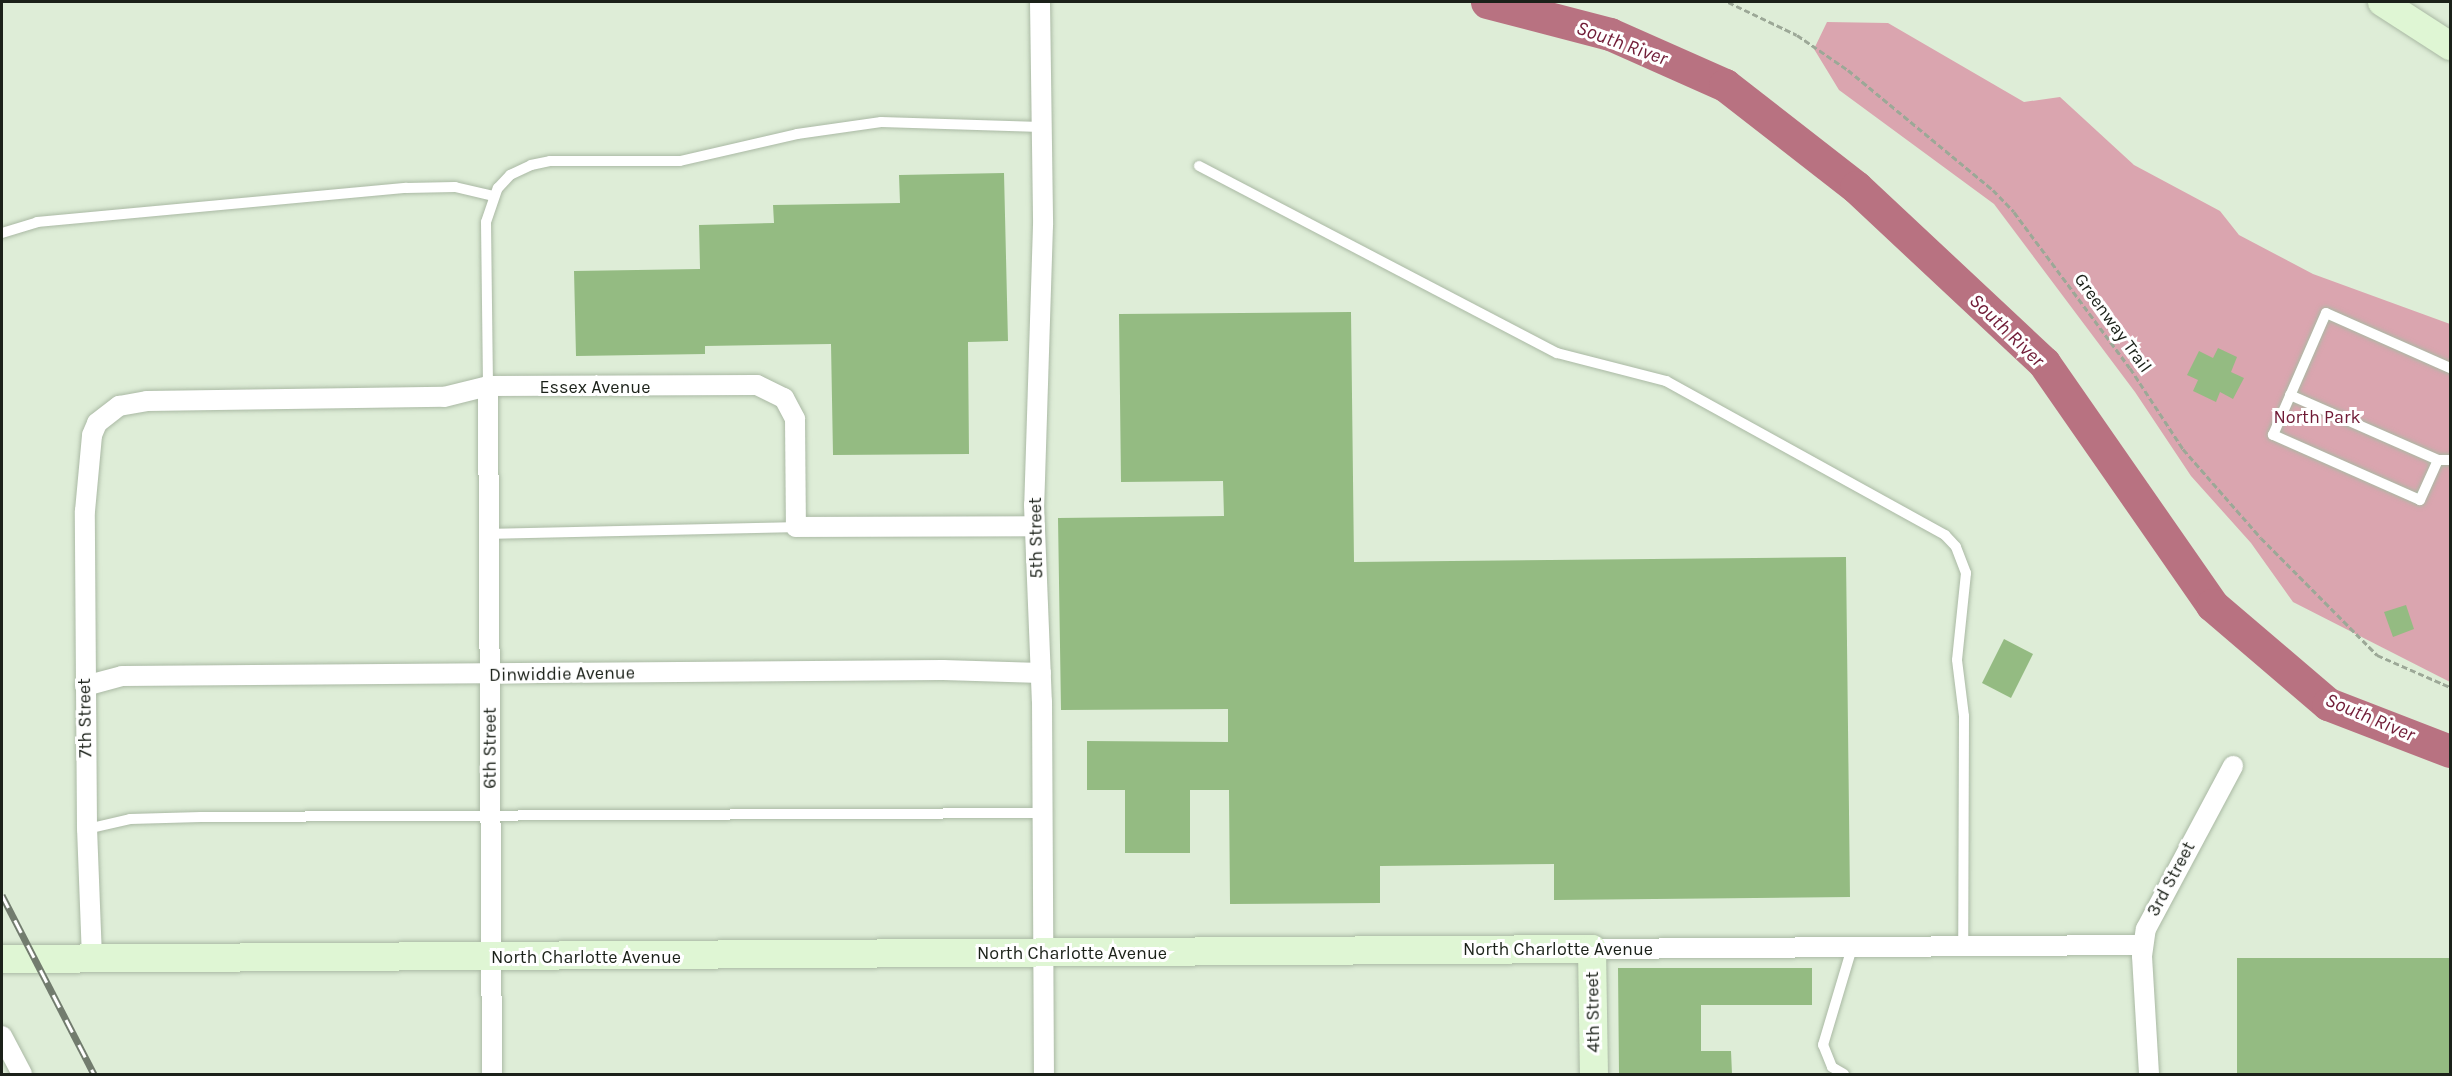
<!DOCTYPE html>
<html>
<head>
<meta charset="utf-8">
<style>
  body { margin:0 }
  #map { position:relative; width:2452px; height:1076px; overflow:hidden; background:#deedd7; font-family:Karla,sans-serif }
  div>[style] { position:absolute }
  .green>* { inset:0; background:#daa5af }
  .river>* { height:33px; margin:-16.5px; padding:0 16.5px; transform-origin:16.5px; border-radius:16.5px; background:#b87281 }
  .building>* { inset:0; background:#94bb82 }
  .path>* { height:3px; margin-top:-1.5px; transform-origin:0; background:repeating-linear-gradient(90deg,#9ca897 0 6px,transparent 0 9px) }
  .roads { filter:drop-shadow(0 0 2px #aab9a4) drop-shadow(0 0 2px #aab9a4) }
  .lane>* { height:10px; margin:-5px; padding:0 5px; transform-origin:5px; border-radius:5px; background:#fff }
  .street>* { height:20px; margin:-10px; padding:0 10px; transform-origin:10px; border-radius:10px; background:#fff }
  .secondary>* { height:28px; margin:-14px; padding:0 14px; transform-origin:14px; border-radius:14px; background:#dff6d4 }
  .rail>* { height:7px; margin-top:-3.5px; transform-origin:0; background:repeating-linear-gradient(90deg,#fff 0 14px,#727c6e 0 28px); box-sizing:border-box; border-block:2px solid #727c6e }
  span { translate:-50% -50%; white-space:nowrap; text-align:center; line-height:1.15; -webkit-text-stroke:6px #fff; paint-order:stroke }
  .street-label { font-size:18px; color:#1b2119 }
  .park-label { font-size:18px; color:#701b36 }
  .water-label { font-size:20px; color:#701b36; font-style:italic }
  .frame { position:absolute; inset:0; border:3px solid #1b2119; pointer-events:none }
</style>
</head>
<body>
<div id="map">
  <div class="green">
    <div style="clip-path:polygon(1827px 22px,1888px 23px,2024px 102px,2060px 97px,2134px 165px,2220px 211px,2239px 235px,2313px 274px,2450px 324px,2450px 682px,2293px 602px,2251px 543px,2191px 476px,2135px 392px,1994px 204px,1839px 90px,1814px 49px)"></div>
  </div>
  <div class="river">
    <div style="left:1487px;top:2px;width:127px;rotate:14.6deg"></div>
    <div style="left:1610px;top:34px;width:126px;rotate:23.9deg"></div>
    <div style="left:1725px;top:85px;width:166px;rotate:37.9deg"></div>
    <div style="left:1856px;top:187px;width:258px;rotate:43.1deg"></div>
    <div style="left:2044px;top:363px;width:295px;rotate:55.2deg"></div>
    <div style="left:2212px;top:605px;width:153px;rotate:40.5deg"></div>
    <div style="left:2328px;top:704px;width:131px;rotate:21.1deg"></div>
  </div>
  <div class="building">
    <div style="clip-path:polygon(1004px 173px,1008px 341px,968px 342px,969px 454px,833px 455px,831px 344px,705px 346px,705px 354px,576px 356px,574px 271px,700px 269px,699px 225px,774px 223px,773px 205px,900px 203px,899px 175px)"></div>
    <div style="clip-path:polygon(1351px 312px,1354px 562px,1846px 557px,1850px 897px,1554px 900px,1554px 864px,1380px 866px,1380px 903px,1230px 904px,1229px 790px,1190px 790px,1190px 853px,1125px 853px,1125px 790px,1087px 790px,1087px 741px,1228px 742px,1228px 709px,1061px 710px,1058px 518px,1224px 516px,1223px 481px,1121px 482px,1119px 314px)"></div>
    <div style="clip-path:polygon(2218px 348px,2237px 357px,2231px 372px,2244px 378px,2233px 399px,2220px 392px,2216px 402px,2193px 391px,2198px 380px,2187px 375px,2199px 351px,2213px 358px)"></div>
    <div style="clip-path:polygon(2406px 605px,2414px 629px,2393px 637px,2384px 612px)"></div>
    <div style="clip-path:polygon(2004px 639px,2033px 654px,2011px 698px,1982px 683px)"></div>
    <div style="clip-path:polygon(2237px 958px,2451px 958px,2451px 1074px,2237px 1074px)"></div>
    <div style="clip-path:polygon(1618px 968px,1812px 968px,1812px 1005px,1701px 1005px,1701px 1051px,1731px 1051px,1732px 1074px,1619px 1074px)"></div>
  </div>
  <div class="path">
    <div style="left:1728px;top:2px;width:76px;rotate:25.6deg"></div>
    <div style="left:1797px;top:35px;width:62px;rotate:34.5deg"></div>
    <div style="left:1848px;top:70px;width:188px;rotate:39.6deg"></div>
    <div style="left:1993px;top:190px;width:30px;rotate:46deg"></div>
    <div style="left:2014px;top:212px;width:194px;rotate:53.4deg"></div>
    <div style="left:2130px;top:368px;width:97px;rotate:56.8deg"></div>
    <div style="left:2183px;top:449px;width:118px;rotate:48.8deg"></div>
    <div style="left:2261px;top:538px;width:165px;rotate:45.2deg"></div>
    <div style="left:2377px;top:655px;width:80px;rotate:23.7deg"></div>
  </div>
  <div class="roads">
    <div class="lane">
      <div style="left:1199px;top:166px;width:404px;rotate:27.6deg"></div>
      <div style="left:1557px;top:353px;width:113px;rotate:14.4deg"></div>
      <div style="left:1666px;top:381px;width:319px;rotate:28.9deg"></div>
      <div style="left:1945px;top:535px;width:16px;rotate:47deg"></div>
      <div style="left:1956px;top:547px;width:28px;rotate:69deg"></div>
      <div style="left:1966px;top:573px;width:87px;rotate:95.9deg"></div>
      <div style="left:1957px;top:660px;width:56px;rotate:82.9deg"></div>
      <div style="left:1964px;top:716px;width:231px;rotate:90.2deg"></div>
      <div style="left:2px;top:233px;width:37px;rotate:-17deg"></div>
      <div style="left:37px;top:222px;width:371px;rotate:-5.3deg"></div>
      <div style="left:406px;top:188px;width:49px;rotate:-1.2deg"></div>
      <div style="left:455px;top:187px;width:39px;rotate:13deg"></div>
      <div style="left:488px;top:386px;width:164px;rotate:-90.7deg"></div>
      <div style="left:486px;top:222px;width:36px;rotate:-71deg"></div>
      <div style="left:498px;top:188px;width:18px;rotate:-47deg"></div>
      <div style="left:510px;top:175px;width:23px;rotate:-25deg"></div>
      <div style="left:531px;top:165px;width:19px;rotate:-12deg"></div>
      <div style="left:550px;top:161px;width:130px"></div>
      <div style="left:680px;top:161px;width:120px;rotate:-13deg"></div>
      <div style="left:797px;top:134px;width:85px;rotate:-8.1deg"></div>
      <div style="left:881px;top:122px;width:160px;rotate:1.8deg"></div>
      <div style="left:2290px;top:395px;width:162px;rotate:23.7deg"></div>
      <div style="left:2438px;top:460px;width:44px;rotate:114.2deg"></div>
      <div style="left:2420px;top:500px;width:161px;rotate:-156.1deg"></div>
      <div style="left:2273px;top:435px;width:133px;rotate:-66.5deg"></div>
      <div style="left:2326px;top:313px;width:136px;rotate:23.9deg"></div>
      <div style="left:2438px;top:460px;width:12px"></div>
      <div style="left:489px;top:534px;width:307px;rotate:-1.3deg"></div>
      <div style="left:87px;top:829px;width:44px;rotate:-13.1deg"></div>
      <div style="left:130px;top:819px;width:71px;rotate:-1.6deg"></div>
      <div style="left:201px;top:817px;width:840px;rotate:-0.27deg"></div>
      <div style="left:1844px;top:1074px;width:14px;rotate:-150deg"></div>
      <div style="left:1832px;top:1067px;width:24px;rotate:-112deg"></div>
      <div style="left:1823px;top:1045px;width:101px;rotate:-73.4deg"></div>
    </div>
    <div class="street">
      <div style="left:1040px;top:2px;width:223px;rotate:89.2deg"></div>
      <div style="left:1043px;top:225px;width:280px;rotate:91.8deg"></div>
      <div style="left:1034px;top:505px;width:196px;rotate:87.7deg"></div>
      <div style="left:1042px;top:701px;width:373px;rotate:89.7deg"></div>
      <div style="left:488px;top:386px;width:688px;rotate:89.67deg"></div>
      <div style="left:85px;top:686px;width:38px;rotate:-15deg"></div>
      <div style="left:122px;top:676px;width:821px;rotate:-0.42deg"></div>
      <div style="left:943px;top:670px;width:98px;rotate:1.8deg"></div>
      <div style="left:1592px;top:949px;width:550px;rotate:-0.42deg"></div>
      <div style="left:92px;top:958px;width:129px;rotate:-92.2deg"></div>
      <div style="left:87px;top:829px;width:318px;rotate:-90.4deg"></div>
      <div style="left:85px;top:511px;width:76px;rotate:-84.7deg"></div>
      <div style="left:92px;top:435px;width:13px;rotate:-67deg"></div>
      <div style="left:97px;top:423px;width:28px;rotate:-38deg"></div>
      <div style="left:119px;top:406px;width:28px;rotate:-10deg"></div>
      <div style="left:147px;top:401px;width:297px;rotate:-0.8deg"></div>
      <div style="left:444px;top:397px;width:45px;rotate:-14deg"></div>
      <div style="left:488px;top:386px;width:269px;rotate:-0.2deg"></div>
      <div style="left:757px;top:385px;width:30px;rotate:26deg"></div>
      <div style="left:784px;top:398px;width:24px;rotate:62deg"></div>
      <div style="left:795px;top:419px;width:108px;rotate:89.5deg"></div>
      <div style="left:796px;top:527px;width:239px;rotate:-0.2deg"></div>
      <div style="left:2px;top:1036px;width:43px;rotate:62.2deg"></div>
      <div style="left:2149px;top:1074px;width:118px;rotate:-93.4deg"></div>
      <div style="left:2142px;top:956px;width:27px;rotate:-82deg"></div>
      <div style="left:2146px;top:929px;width:185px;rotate:-61.9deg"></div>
    </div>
    <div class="secondary">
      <div style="left:2382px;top:2px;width:81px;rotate:32.9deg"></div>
      <div style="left:2px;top:959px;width:1590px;rotate:-0.36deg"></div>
      <div style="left:1592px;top:949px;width:125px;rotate:89.1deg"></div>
    </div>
  </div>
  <div class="rail">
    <div style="left:2px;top:895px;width:201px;rotate:62.8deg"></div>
  </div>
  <div class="street-label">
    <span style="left:2113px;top:323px;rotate:54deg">Greenway Trail</span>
    <span style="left:595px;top:387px">Essex Avenue</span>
    <span style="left:1036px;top:538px;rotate:-91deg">5th Street</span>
    <span style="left:562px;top:674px;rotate:-1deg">Dinwiddie Avenue</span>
    <span style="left:85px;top:718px;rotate:-91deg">7th Street</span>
    <span style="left:490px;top:748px;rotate:-90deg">6th Street</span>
    <span style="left:2171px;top:879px;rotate:-62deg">3rd Street</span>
    <span style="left:1558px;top:949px">North Charlotte Avenue</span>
    <span style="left:1072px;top:953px">North Charlotte Avenue</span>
    <span style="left:586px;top:957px">North Charlotte Avenue</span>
    <span style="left:1593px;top:1012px;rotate:-91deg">4th Street</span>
  </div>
  <div class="park-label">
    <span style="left:2317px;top:417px">North Park</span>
  </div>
  <div class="water-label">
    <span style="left:1622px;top:43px;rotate:20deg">South River</span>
    <span style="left:2007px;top:330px;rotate:44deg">South River</span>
    <span style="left:2370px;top:717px;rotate:23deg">South River</span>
  </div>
  <div class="frame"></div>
</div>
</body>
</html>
